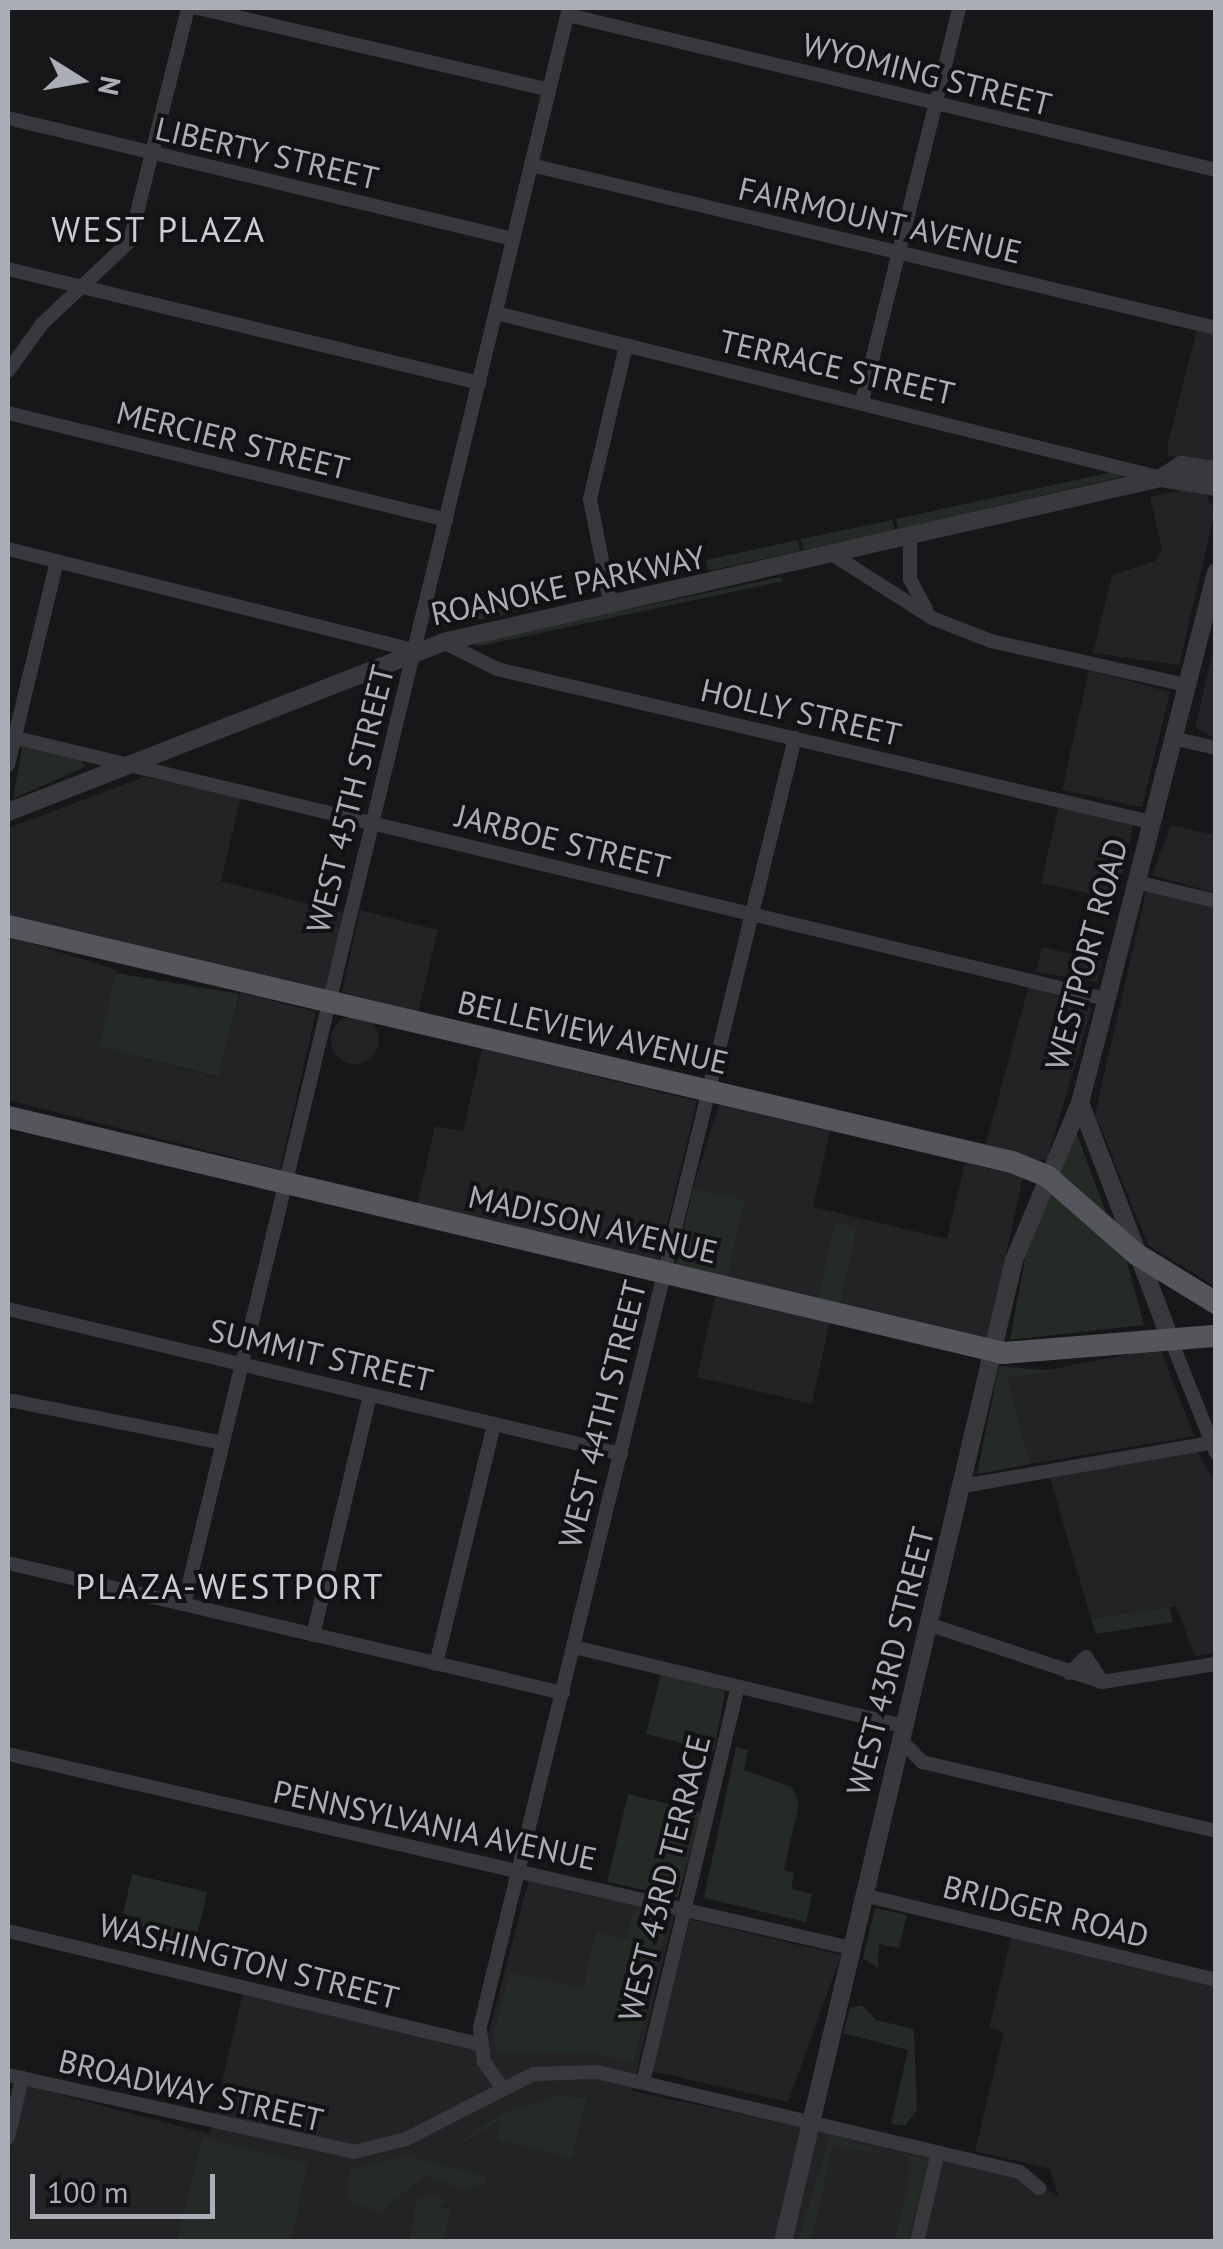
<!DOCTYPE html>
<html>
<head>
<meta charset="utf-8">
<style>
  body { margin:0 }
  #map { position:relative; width:1223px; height:2249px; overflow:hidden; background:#171719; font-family:"PT Sans",sans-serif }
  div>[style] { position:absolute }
  .built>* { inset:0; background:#232326 }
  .round { border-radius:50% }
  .green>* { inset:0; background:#242a25 }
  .minor>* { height:14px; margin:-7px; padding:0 7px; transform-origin:7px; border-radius:7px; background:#39393d }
  .tertiary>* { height:18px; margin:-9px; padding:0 9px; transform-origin:9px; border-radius:9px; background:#39393d }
  .primary>* { height:22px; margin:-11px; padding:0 11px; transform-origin:11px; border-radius:11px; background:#55565c }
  span { translate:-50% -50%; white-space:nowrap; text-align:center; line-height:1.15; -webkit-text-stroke:8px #121214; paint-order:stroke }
  .street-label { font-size:32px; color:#abaeb7 }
  .neighbourhood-label { font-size:35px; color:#cbcdd3; letter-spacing:2.5px }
  .frame { position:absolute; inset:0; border:10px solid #abaeb7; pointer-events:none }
  .north { position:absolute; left:30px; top:30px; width:100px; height:100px; -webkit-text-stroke:8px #121214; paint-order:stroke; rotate:101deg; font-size:28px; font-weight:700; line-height:40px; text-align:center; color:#abaeb7 }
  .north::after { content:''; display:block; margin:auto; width:35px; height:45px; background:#abaeb7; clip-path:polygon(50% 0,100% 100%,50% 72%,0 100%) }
  .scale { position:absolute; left:30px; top:2174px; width:185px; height:45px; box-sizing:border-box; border:5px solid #abaeb7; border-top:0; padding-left:12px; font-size:30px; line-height:35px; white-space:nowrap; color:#abaeb7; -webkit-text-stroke:8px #121214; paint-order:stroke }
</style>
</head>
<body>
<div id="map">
  <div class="built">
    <div style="clip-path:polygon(1197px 329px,1215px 333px,1215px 462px,1169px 456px,1167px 447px)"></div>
    <div style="clip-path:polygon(1184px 490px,1205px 492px,1215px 511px,1179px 665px,1093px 653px,1112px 575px,1155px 561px,1162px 549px,1150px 497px)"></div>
    <div style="clip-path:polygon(1215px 643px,1215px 738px,1195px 728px)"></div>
    <div style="clip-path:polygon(1089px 670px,1170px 692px,1142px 807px,1062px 790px)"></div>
    <div style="clip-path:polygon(144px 777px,241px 797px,221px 881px,344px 913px,325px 989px,8px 915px,8px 828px)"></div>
    <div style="clip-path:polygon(1059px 805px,1133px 825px,1117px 900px,1041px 883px)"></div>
    <div style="clip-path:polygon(1171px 825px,1215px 835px,1215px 893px,1152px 875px)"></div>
    <div style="clip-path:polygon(1146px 892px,1215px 904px,1214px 1286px,1148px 1245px,1095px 1114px)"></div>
    <div style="clip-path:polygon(360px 910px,438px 930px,418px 1013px,342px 992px)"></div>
    <div style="clip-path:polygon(8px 936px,117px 970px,98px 1047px,208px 1075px,219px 1077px,240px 992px,316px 1012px,280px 1169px,8px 1100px)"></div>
    <div style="clip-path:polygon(1042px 947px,1102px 961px,1097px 982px,1036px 972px)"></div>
    <div style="clip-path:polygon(1029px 985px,1092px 1008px,1047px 1159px,1037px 1161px,985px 1147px)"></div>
    <div class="round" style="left:331px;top:1016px;width:48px;height:48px"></div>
    <div style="clip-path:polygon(482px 1049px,697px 1101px,658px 1261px,417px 1204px,435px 1126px,463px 1131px)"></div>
    <div style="clip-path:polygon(719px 1105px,830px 1131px,813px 1207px,947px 1239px,965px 1163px,1023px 1177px,987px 1341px,727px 1278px,693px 1188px)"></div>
    <div style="clip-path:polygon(716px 1293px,830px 1320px,812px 1404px,697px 1377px)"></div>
    <div style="clip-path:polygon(1160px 1348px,1194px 1436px,1031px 1464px,1007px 1378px)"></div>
    <div style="clip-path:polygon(1198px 1452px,1215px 1483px,1215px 1653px,1195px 1656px,1176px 1606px,1091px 1619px,1050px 1477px)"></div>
    <div style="clip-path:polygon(529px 1879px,674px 1915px,632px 2091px,1032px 2176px,1059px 2198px,1050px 2169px,975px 2151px,1004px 2032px,989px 2028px,1011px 1937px,1215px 1985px,1215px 2241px,8px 2242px,8px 2161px,27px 2086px,210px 2134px,243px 1992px,440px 2041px,488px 2035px)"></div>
    <div style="clip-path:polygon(690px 1919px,841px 1955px,788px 2102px,652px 2071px)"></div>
  </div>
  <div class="green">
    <div style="clip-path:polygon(1112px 472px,1125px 476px,898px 529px,896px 519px)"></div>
    <div style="clip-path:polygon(892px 520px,895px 530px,804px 550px,801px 539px)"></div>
    <div style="clip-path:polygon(798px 540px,800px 551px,708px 571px,706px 560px)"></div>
    <div style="clip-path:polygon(780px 577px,784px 581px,475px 647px,477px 642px)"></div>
    <div style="clip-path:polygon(533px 597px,536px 608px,435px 629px,436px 619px)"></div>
    <div style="clip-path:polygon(22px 747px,81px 760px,85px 767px,13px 799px)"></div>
    <div style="clip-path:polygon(116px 973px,239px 994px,219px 1077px,98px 1047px)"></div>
    <div style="clip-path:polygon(1075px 1133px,1077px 1134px,1106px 1213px,1060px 1175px)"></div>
    <div style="clip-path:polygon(693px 1188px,745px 1200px,727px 1278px,675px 1266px)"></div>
    <div style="clip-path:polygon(1052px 1194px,1126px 1258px,1144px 1325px,1010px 1340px,1030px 1232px)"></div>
    <div style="clip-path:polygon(836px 1222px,857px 1228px,839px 1305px,817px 1300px)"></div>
    <div style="clip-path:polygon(999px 1366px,1051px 1371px,1007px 1378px,1031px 1464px,977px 1474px)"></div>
    <div style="clip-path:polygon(1169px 1607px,1173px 1622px,1096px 1634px,1091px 1619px)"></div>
    <div style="clip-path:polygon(661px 1674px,725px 1691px,714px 1751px,646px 1734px)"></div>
    <div style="clip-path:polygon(736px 1747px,748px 1750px,744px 1770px,792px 1787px,799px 1803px,784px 1870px,794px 1873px,791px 1889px,812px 1894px,806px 1922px,704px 1898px)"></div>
    <div style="clip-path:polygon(628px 1794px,701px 1812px,678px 1897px,607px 1882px)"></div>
    <div style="clip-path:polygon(132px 1874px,207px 1892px,192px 1958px,117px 1940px)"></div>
    <div style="clip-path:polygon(875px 1908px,907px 1915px,899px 1948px,879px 1944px,878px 1968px,863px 1958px)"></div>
    <div style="clip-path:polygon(634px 1910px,669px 1918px,633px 2063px,581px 2051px,498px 2054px,493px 2037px,509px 1972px,583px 1988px,596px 1932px,627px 1939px)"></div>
    <div style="clip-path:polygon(862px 2005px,876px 2020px,914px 2029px,917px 2110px,905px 2126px,891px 2124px,908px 2050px,843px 2033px,850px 2008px)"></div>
    <div style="clip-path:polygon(558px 2096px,587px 2098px,572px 2158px,497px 2140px,501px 2120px,441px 2155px,504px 2112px)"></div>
    <div style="clip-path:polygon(830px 2135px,889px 2154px,833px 2146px,811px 2241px,798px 2241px)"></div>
    <div style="clip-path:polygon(203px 2138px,308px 2163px,291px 2241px,177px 2241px)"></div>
    <div style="clip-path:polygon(905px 2154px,928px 2159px,908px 2241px,894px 2241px,912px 2167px)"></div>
    <div style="clip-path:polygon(408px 2156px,487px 2176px,486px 2183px,464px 2190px,425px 2175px,380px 2213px,348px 2201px,349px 2169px)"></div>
    <div style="clip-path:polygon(433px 2194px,447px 2201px,435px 2206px,451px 2210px,444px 2241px,409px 2241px,417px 2199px)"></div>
  </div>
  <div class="minor">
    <div style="left:198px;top:8px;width:360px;rotate:13.1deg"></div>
    <div style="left:568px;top:15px;width:666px;rotate:13.45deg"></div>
    <div style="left:8px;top:118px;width:519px;rotate:13.47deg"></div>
    <div style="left:531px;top:165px;width:704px;rotate:13.38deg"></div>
    <div style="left:8px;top:269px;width:485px;rotate:13.6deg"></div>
    <div style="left:496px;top:313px;width:685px;rotate:13.93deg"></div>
    <div style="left:8px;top:371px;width:58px;rotate:-54.1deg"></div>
    <div style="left:42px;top:324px;width:121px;rotate:-43.3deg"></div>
    <div style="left:130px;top:241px;width:240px;rotate:-76deg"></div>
    <div style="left:862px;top:401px;width:405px;rotate:-76.1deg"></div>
    <div style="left:8px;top:413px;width:451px;rotate:13.7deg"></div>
    <div style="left:910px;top:539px;width:40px;rotate:90deg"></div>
    <div style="left:910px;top:579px;width:34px;rotate:62deg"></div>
    <div style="left:8px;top:549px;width:418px;rotate:14deg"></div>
    <div style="left:835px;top:556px;width:115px;rotate:32.6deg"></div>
    <div style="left:932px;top:618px;width:63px;rotate:21.3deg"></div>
    <div style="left:991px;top:641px;width:200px;rotate:12.7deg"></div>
    <div style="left:611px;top:607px;width:110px;rotate:-101deg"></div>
    <div style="left:590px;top:499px;width:158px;rotate:-76.8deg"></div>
    <div style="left:443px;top:642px;width:60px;rotate:26.6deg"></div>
    <div style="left:497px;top:669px;width:672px;rotate:13.17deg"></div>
    <div style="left:8px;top:736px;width:1129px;rotate:13.47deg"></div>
    <div style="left:1173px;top:738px;width:44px;rotate:13.1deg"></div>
    <div style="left:8px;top:765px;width:210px;rotate:-76.5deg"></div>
    <div style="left:1136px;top:882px;width:82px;rotate:13.4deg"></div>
    <div style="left:8px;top:1309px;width:630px;rotate:13.31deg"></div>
    <div style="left:1168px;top:1333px;width:129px;rotate:68.2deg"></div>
    <div style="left:8px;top:1400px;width:219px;rotate:11.3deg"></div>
    <div style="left:963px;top:1486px;width:257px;rotate:-9.9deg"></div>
    <div style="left:8px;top:1563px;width:570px;rotate:13.18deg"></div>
    <div style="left:184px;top:1604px;width:1642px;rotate:-76.44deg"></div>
    <div style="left:931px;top:1625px;width:180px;rotate:18.4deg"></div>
    <div style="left:1102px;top:1682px;width:115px;rotate:-9deg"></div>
    <div style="left:313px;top:1635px;width:247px;rotate:-76.6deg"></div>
    <div style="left:574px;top:1647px;width:342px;rotate:13.5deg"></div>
    <div style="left:436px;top:1664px;width:247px;rotate:-76.4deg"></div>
    <div style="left:1069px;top:1673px;width:23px;rotate:-43deg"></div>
    <div style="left:1086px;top:1657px;width:30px;rotate:57deg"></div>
    <div style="left:902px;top:1741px;width:29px;rotate:46deg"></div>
    <div style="left:922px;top:1762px;width:302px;rotate:13.2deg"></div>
    <div style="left:8px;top:1754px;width:865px;rotate:12.96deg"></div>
    <div style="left:863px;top:1895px;width:363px;rotate:13.5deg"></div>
    <div style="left:8px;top:1931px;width:483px;rotate:13.5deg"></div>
    <div style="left:8px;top:2075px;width:354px;rotate:12.5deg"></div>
    <div style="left:354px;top:2152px;width:54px;rotate:-14deg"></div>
    <div style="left:406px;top:2139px;width:143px;rotate:-27.1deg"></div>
    <div style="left:533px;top:2074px;width:64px;rotate:-1.8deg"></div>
    <div style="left:597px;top:2072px;width:435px;rotate:13.3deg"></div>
    <div style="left:1020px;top:2172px;width:25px;rotate:40deg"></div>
    <div style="left:643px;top:2082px;width:406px;rotate:-76.5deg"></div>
    <div style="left:501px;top:2086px;width:29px;rotate:-125deg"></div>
    <div style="left:484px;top:2062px;width:35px;rotate:-97deg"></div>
    <div style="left:480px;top:2027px;width:1327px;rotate:-76.27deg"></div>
    <div style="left:8px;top:2138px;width:62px;rotate:-76.9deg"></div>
    <div style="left:917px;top:2242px;width:92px;rotate:-76.9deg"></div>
  </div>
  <div class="tertiary">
    <div style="left:1161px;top:478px;width:24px;rotate:-33deg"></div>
    <div style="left:1181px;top:465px;width:35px;rotate:8deg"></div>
    <div style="left:8px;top:812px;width:467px;rotate:-21.3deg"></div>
    <div style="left:443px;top:642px;width:736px;rotate:-12.87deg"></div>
    <div style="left:1161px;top:478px;width:56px;rotate:9.3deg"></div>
    <div style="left:1168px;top:1333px;width:246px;rotate:-110.9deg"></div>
    <div style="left:1080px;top:1103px;width:548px;rotate:-75.63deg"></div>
    <div style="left:783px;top:2242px;width:1009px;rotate:-76.76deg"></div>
    <div style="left:1014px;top:1260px;width:170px;rotate:-67.2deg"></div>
  </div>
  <div class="primary">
    <div style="left:8px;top:926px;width:1031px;rotate:13.23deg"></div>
    <div style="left:1012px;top:1162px;width:38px;rotate:22deg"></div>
    <div style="left:1047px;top:1176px;width:118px;rotate:41.2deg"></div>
    <div style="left:1136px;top:1254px;width:94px;rotate:31.5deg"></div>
    <div style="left:8px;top:1117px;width:1023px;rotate:13.34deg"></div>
    <div style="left:1003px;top:1353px;width:214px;rotate:-4.6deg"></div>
  </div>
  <div class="street-label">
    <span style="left:927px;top:74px;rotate:14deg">WYOMING STREET</span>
    <span style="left:267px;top:153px;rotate:13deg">LIBERTY STREET</span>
    <span style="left:880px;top:220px;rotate:13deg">FAIRMOUNT AVENUE</span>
    <span style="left:837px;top:367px;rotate:13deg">TERRACE STREET</span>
    <span style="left:233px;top:440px;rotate:14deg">MERCIER STREET</span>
    <span style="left:568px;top:585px;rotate:-12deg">ROANOKE PARKWAY</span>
    <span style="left:801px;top:712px;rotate:13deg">HOLLY STREET</span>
    <span style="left:350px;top:799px;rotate:-76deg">WEST 45TH STREET</span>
    <span style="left:563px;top:841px;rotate:14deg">JARBOE STREET</span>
    <span style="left:1086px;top:954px;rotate:-75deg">WESTPORT ROAD</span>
    <span style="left:593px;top:1032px;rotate:13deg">BELLEVIEW AVENUE</span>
    <span style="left:593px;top:1224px;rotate:13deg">MADISON AVENUE</span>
    <span style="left:321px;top:1355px;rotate:13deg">SUMMIT STREET</span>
    <span style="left:602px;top:1414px;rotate:-76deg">WEST 44TH STREET</span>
    <span style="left:890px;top:1661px;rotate:-76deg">WEST 43RD STREET</span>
    <span style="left:435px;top:1825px;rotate:12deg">PENNSYLVANIA AVENUE</span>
    <span style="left:664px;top:1878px;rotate:-76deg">WEST 43RD TERRACE</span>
    <span style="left:1046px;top:1911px;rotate:14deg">BRIDGER ROAD</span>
    <span style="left:249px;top:1961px;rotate:14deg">WASHINGTON STREET</span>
    <span style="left:191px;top:2090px;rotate:13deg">BROADWAY STREET</span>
  </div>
  <div class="neighbourhood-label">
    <span style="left:159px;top:229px">WEST PLAZA</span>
    <span style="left:230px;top:1586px">PLAZA-WESTPORT</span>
  </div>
  <div class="frame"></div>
  <div class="north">N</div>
  <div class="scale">100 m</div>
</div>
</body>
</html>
